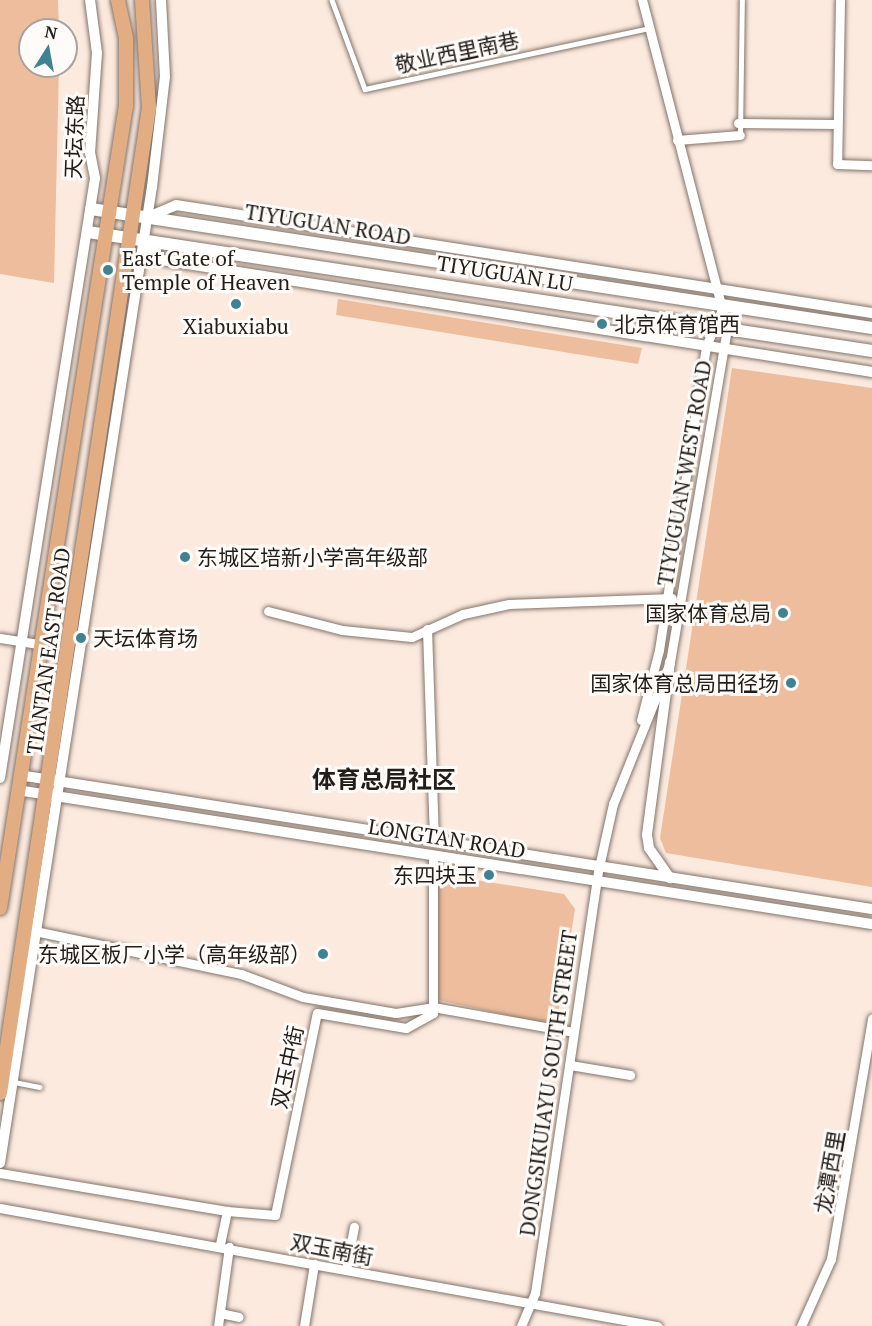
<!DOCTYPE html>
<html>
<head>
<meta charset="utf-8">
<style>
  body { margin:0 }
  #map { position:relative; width:872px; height:1326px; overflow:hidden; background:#fceadf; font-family:"PT Serif","Noto Sans SC",serif }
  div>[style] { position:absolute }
  .green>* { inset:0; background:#edbd9e }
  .roads { filter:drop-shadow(0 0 2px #83746a) drop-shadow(0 0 2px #83746a) }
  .service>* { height:4.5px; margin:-2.25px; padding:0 2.25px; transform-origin:2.25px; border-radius:2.25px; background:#fff }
  .minor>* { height:9px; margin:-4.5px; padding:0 4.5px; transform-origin:4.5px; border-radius:4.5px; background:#fff }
  .tertiary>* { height:10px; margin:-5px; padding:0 5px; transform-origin:5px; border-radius:5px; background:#fff }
  .secondary>* { height:12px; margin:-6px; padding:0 6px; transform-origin:6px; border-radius:6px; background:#fff }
  .primary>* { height:14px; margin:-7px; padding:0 7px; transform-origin:7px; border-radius:7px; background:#e3ad83 }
  .dots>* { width:16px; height:16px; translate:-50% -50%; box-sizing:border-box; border:3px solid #fefbf8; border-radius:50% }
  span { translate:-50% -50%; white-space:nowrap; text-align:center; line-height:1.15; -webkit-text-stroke:6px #fefbf8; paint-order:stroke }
  .street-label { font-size:21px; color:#231d19 }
  .poi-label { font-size:21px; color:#231d19 }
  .left { translate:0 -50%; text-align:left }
  .right { translate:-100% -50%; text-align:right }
  .quarter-label { font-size:24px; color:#231d19; font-weight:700 }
  .north { position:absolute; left:18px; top:18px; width:60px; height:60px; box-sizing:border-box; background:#fefbf8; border:2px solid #a6a29f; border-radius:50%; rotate:11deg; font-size:16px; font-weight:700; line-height:24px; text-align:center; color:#231d19 }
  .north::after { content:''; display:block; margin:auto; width:21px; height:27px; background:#3f8292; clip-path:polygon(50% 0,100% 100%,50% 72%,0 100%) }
</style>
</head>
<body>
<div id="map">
  <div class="green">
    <div style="clip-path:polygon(0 0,58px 0,59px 30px,30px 30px,30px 66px,59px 66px,54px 283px,0 274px)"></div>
    <div style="clip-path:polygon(338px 299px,642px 348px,638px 364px,336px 315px)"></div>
    <div style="clip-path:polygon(732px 368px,872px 388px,872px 887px,666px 853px,660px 838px)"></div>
    <div style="clip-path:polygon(438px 874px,564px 894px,575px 909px,556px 1026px,438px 1000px)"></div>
  </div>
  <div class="roads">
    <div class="service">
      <div style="left:332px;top:0;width:95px;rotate:69.7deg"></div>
      <div style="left:365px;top:89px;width:290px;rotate:-12.1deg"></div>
      <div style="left:740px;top:135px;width:135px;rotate:-89.2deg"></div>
      <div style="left:14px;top:1082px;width:26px;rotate:11deg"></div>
    </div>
    <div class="minor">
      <div style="left:840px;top:0;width:164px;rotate:91deg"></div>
      <div style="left:837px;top:164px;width:35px;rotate:2deg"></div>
      <div style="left:738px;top:123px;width:98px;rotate:0.6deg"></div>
      <div style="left:677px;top:140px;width:63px;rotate:-4.5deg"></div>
      <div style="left:268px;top:611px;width:76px;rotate:14.4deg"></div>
      <div style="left:342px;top:630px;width:70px;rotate:5.7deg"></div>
      <div style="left:412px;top:637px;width:56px;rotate:-24.3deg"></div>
      <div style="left:463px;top:614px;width:47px;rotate:-12.3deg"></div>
      <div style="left:509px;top:604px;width:163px;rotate:-2.1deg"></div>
      <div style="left:427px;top:629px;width:212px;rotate:88.1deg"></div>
      <div style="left:0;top:638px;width:39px;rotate:9deg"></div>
      <div style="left:641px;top:720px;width:72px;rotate:-75.6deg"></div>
      <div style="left:659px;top:650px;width:308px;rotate:-81.2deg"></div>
      <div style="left:706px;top:346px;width:45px;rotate:-66.3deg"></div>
      <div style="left:30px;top:930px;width:216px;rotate:11.8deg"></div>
      <div style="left:241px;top:974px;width:66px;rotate:20.4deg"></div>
      <div style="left:303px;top:997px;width:94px;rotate:9.8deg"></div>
      <div style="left:396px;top:1013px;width:37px;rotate:-9deg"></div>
      <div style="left:433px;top:1007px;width:142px;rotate:10.1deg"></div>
      <div style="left:570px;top:1065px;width:61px;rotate:9.5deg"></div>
      <div style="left:0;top:1173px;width:230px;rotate:9.5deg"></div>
      <div style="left:0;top:1208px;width:668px;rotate:10.18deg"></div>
      <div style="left:220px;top:1244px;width:34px;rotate:-78deg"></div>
      <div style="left:227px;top:1211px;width:48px;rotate:4.8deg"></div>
      <div style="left:275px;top:1215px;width:206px;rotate:-78.3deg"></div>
      <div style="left:317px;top:1013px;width:90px;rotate:9.6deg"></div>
      <div style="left:406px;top:1028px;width:31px;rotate:-29deg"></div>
      <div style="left:433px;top:1013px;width:158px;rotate:-90deg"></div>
      <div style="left:346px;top:1270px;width:44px;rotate:-79.5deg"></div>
      <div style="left:220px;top:1313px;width:19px;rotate:12deg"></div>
      <div style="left:218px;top:1326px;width:80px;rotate:-82.1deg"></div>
      <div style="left:304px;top:1326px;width:63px;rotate:-80.8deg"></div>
      <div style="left:521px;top:1326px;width:36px;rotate:-67deg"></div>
      <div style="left:535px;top:1293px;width:431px;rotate:-81.5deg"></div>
      <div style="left:599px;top:867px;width:65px;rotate:-77.5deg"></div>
      <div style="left:613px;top:804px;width:153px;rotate:-68.1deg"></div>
      <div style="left:670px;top:662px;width:339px;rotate:-80.3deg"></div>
      <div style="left:727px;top:328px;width:339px;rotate:-104.5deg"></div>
      <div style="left:801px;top:1326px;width:73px;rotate:-65.9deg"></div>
      <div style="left:831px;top:1259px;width:244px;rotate:-80.3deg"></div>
    </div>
    <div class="tertiary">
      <div style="left:148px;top:217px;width:30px;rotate:-23deg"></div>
      <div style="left:176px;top:205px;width:704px;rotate:8.82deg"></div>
      <div style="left:144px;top:241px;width:26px;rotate:47deg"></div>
      <div style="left:162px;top:260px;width:719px;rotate:8.96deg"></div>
      <div style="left:670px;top:662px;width:175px;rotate:97.6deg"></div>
      <div style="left:647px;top:835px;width:13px;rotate:81deg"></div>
      <div style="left:649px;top:848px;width:37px;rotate:55deg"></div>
      <div style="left:19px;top:775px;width:863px;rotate:8.93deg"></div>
      <div style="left:0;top:778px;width:607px;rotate:-81deg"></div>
      <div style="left:95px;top:178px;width:25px;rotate:-101deg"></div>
      <div style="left:90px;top:153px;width:100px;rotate:-86deg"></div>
      <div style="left:97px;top:53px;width:53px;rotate:-97.5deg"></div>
      <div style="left:17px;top:790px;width:865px;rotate:8.91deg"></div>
      <div style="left:0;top:1163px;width:988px;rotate:-81.15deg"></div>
      <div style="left:152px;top:187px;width:111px;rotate:-83.3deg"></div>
      <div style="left:165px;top:77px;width:77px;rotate:-93deg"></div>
    </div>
    <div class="secondary">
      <div style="left:91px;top:209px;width:790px;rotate:8.66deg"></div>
      <div style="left:88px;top:232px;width:793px;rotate:8.63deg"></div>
    </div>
    <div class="primary">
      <div style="left:0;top:908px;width:813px;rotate:-81.08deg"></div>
      <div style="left:126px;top:105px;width:67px;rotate:-90deg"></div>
      <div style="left:126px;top:38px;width:39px;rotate:-102deg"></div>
      <div style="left:0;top:1093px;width:996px;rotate:-81.4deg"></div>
      <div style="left:149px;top:108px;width:108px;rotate:-93.7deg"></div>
    </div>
  </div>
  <div class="dots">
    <div style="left:108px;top:270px;background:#3f8292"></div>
    <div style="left:236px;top:304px;background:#3f8292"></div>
    <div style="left:602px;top:324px;background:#3f8292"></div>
    <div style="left:185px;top:557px;background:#3f8292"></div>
    <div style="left:783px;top:613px;background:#3f8292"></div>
    <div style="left:81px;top:638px;background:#3f8292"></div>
    <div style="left:791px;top:683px;background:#3f8292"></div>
    <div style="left:489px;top:875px;background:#3f8292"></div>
    <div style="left:323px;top:954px;background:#3f8292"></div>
  </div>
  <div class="street-label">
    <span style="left:457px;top:52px;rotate:-12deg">敬业西里南巷</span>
    <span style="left:74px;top:137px;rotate:-88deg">天坛东路</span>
    <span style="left:328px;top:224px;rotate:9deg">TIYUGUAN ROAD</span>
    <span style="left:505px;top:273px;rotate:9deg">TIYUGUAN LU</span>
    <span style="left:684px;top:473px;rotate:-80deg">TIYUGUAN WEST ROAD</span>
    <span style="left:48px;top:651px;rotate:-82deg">TIANTAN EAST ROAD</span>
    <span style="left:447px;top:838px;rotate:9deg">LONGTAN ROAD</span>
    <span style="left:287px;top:1067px;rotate:-78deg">双玉中街</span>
    <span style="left:548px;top:1083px;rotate:-82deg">DONGSIKUIAYU SOUTH STREET</span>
    <span style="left:829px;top:1172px;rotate:-80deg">龙潭西里</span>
    <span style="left:332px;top:1249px;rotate:11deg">双玉南街</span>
  </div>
  <div class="poi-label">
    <span class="left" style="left:122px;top:270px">East Gate of<br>Temple of Heaven</span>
    <span class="left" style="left:614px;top:324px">北京体育馆西</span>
    <span style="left:236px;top:326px">Xiabuxiabu</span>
    <span class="left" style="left:197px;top:557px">东城区培新小学高年级部</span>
    <span class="right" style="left:771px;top:613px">国家体育总局</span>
    <span class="left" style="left:93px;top:638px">天坛体育场</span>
    <span class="right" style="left:779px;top:683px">国家体育总局田径场</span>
    <span class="right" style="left:477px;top:875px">东四块玉</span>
    <span class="right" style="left:311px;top:954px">东城区板厂小学（高年级部）</span>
  </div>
  <div class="quarter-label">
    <span style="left:384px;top:780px">体育总局社区</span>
  </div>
  <div class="north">N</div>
</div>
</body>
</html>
